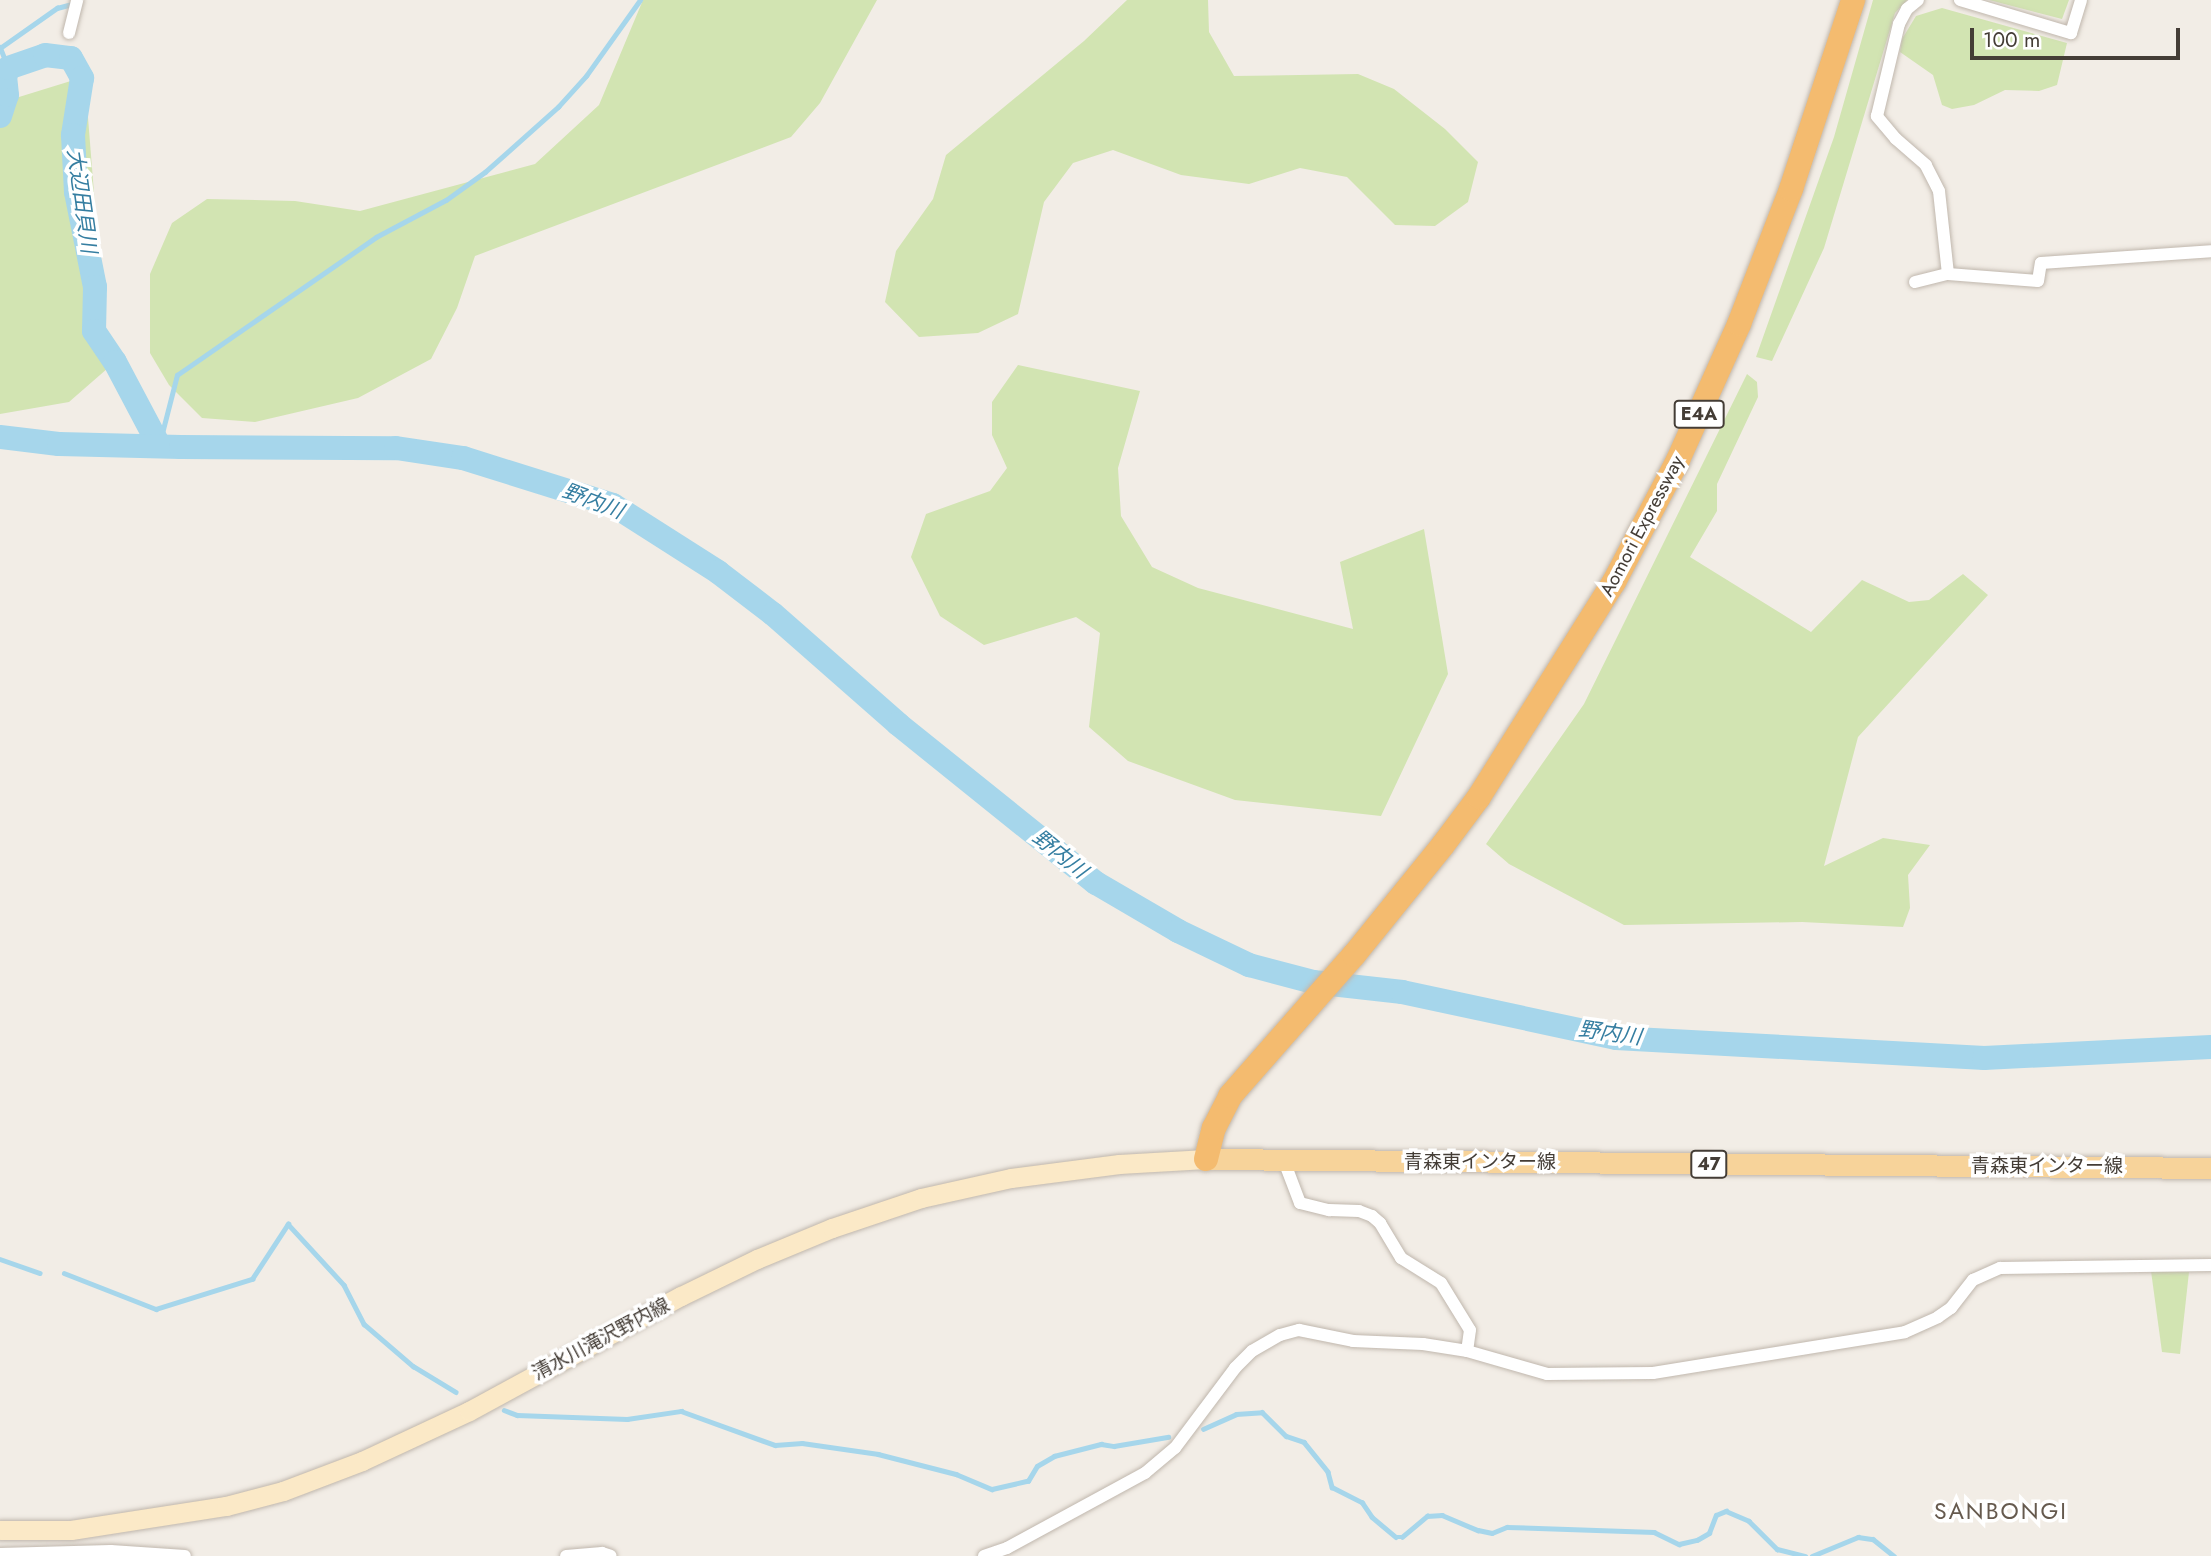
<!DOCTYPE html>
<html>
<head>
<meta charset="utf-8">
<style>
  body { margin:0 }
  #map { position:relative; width:2211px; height:1556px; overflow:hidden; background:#f2ede6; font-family:Jost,"Noto Sans JP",sans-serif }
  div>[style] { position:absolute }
  .green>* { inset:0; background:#d2e4b2 }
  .stream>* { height:4.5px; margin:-2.25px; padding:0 2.25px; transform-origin:2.25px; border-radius:2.25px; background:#a6d6eb }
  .river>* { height:24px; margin:-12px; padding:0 12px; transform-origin:12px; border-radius:12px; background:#a6d6eb }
  .roads { filter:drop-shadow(0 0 2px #c0b7ad) drop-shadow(0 0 2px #c0b7ad) }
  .minor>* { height:12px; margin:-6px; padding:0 6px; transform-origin:6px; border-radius:6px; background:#fff }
  .secondary>* { height:19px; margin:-9.5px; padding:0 9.5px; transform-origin:9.5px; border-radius:9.5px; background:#fbe9c7 }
  .primary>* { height:21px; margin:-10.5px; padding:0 10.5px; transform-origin:10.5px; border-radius:10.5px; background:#f7d39a }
  .motorway>* { height:24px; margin:-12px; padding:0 12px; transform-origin:12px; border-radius:12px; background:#f4bb6f }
  span { translate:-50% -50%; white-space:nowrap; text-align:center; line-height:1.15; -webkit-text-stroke:7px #fff; paint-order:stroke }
  .shield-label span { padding:2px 5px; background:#fff; border:2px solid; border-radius:5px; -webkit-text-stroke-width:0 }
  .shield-label { font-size:18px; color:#443d36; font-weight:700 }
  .street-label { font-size:19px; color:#443d36 }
  .water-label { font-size:21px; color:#357ea1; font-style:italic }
  .quarter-label { font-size:23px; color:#665a4e; letter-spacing:2px }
  .scale { position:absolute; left:1970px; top:28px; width:210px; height:32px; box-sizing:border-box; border:4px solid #443d36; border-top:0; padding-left:9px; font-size:21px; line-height:24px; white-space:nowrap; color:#443d36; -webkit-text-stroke:5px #fff; paint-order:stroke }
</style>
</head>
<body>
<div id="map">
  <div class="green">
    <div style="clip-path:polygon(643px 0,877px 0,820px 103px,791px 137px,475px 256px,457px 308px,431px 359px,358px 398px,255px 422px,202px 418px,169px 385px,150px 353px,150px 274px,172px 223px,207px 199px,295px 201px,360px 211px,535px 164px,599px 105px)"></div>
    <div style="clip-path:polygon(1127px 0,1208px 0,1209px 32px,1234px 76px,1358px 74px,1394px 89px,1445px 129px,1478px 162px,1468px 202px,1435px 226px,1395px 225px,1347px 177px,1300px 168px,1249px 184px,1181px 175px,1113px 150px,1073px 163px,1044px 202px,1018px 314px,978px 333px,919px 337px,885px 302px,896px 251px,933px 199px,946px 155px,1084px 41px)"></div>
    <div style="clip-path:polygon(1873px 0,1907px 0,1895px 13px,1824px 248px,1772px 361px,1756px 357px,1834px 137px)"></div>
    <div style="clip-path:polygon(1989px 0,2069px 0,2062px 19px)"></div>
    <div style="clip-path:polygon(1942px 8px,2067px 43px,2057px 85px,2039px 91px,2005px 90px,1974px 105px,1952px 109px,1942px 105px,1933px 75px,1900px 52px,1902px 39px,1916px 16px)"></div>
    <div style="clip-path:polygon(74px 80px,87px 105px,108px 368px,69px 402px,0 414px,0 108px,19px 97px)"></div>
    <div style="clip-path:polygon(1018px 365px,1140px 391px,1118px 468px,1121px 516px,1152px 567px,1198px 588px,1353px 629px,1340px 562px,1424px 529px,1448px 674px,1381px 816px,1235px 800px,1128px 761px,1089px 727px,1100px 633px,1076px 617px,984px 645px,940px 616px,911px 557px,926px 514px,990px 491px,1007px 468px,992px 435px,992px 402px)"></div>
    <div style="clip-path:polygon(1747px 374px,1757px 382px,1758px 397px,1717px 484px,1717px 511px,1690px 557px,1811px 632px,1862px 580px,1909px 602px,1929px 600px,1963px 574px,1988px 595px,1858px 737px,1824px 866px,1883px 838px,1930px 845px,1908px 875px,1910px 908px,1903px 927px,1802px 922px,1624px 925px,1509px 864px,1486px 844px,1584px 704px)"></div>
    <div style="clip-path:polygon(2151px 1271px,2189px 1272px,2180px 1354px,2162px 1352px)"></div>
  </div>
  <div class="stream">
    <div style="left:8px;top:68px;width:22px;rotate:-112deg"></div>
    <div style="left:0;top:48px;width:70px;rotate:-35.1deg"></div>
    <div style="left:57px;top:8px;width:16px;rotate:-15deg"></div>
    <div style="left:159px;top:445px;width:72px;rotate:-75.6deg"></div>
    <div style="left:177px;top:375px;width:242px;rotate:-34.7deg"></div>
    <div style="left:376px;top:237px;width:79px;rotate:-27.9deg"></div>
    <div style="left:446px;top:200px;width:48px;rotate:-35.7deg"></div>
    <div style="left:485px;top:172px;width:98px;rotate:-41.7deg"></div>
    <div style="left:558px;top:107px;width:42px;rotate:-47.9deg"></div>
    <div style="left:586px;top:76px;width:93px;rotate:-54.6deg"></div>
    <div style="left:0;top:1259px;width:42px;rotate:19.3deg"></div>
    <div style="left:64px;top:1273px;width:99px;rotate:21.4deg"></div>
    <div style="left:156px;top:1309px;width:101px;rotate:-17.4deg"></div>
    <div style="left:252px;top:1279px;width:66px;rotate:-56.8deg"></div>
    <div style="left:288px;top:1224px;width:83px;rotate:47.4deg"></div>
    <div style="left:344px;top:1285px;width:44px;rotate:62.9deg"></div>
    <div style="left:364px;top:1324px;width:65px;rotate:40.6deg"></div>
    <div style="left:413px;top:1366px;width:50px;rotate:31.2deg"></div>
    <div style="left:504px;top:1410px;width:14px;rotate:21deg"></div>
    <div style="left:517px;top:1415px;width:110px;rotate:2.1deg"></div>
    <div style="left:627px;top:1419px;width:55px;rotate:-8.4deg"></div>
    <div style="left:681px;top:1411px;width:100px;rotate:19.9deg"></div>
    <div style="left:775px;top:1445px;width:27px;rotate:-4deg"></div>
    <div style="left:802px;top:1443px;width:77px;rotate:8.2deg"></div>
    <div style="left:878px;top:1454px;width:81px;rotate:14.4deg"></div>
    <div style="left:956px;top:1474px;width:39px;rotate:23deg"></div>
    <div style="left:992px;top:1489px;width:37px;rotate:-13deg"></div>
    <div style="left:1028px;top:1481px;width:17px;rotate:-59deg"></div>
    <div style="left:1037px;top:1466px;width:20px;rotate:-30deg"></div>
    <div style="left:1054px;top:1456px;width:49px;rotate:-14.3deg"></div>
    <div style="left:1101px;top:1444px;width:13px;rotate:9deg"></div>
    <div style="left:1114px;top:1446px;width:55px;rotate:-9.5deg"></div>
    <div style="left:1203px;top:1429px;width:36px;rotate:-24deg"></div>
    <div style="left:1236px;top:1414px;width:26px;rotate:-4deg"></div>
    <div style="left:1262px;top:1412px;width:34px;rotate:45deg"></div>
    <div style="left:1286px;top:1436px;width:19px;rotate:18deg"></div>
    <div style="left:1304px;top:1442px;width:38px;rotate:51deg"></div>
    <div style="left:1328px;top:1472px;width:16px;rotate:75deg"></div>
    <div style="left:1332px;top:1487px;width:34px;rotate:27deg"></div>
    <div style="left:1362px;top:1502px;width:18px;rotate:56deg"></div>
    <div style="left:1372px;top:1517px;width:31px;rotate:40deg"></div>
    <div style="left:1396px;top:1537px;width:6px"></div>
    <div style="left:1402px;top:1537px;width:33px;rotate:-40deg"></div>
    <div style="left:1427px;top:1516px;width:15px;rotate:-4deg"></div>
    <div style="left:1442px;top:1515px;width:39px;rotate:23deg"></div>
    <div style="left:1478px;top:1530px;width:14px;rotate:12deg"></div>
    <div style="left:1492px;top:1533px;width:16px;rotate:-22deg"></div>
    <div style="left:1507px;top:1527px;width:147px;rotate:1.9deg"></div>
    <div style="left:1654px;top:1532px;width:28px;rotate:26deg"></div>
    <div style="left:1679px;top:1544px;width:18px;rotate:-13deg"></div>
    <div style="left:1697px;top:1540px;width:14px;rotate:-30deg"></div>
    <div style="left:1709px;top:1533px;width:19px;rotate:-69deg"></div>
    <div style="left:1716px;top:1515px;width:11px;rotate:-22deg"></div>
    <div style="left:1726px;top:1511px;width:25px;rotate:23deg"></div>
    <div style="left:1749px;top:1521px;width:40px;rotate:45deg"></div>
    <div style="left:1777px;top:1549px;width:29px;rotate:14deg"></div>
    <div style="left:1812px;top:1556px;width:50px;rotate:-22.4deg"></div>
    <div style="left:1858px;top:1537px;width:15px;rotate:8deg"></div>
    <div style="left:1873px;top:1539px;width:27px;rotate:39deg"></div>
  </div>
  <div class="river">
    <div style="left:0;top:116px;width:22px;rotate:-72deg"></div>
    <div style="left:7px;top:95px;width:18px;rotate:-96deg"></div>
    <div style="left:5px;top:77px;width:9px;rotate:-72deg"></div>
    <div style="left:8px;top:68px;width:39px;rotate:-19deg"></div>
    <div style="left:45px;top:55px;width:26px;rotate:7deg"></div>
    <div style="left:71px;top:58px;width:23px;rotate:61deg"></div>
    <div style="left:82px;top:78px;width:58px;rotate:99deg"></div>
    <div style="left:73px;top:135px;width:57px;rotate:87deg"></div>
    <div style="left:76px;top:192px;width:97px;rotate:78.7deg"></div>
    <div style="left:95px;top:287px;width:44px;rotate:91.3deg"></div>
    <div style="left:94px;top:331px;width:37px;rotate:56deg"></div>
    <div style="left:115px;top:362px;width:94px;rotate:62.1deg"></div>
    <div style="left:0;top:437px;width:59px;rotate:6.8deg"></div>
    <div style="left:59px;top:444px;width:122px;rotate:1.4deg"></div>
    <div style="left:181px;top:447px;width:215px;rotate:0.3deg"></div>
    <div style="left:396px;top:448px;width:68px;rotate:8.5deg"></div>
    <div style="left:463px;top:458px;width:157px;rotate:17.4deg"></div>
    <div style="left:613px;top:505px;width:125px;rotate:32.5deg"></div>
    <div style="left:718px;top:572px;width:69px;rotate:37.4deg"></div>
    <div style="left:773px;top:614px;width:167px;rotate:41.3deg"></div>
    <div style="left:898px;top:724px;width:254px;rotate:38.8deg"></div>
    <div style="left:1096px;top:883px;width:95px;rotate:30.3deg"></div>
    <div style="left:1178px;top:931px;width:79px;rotate:25.6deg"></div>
    <div style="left:1249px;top:965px;width:66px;rotate:14.9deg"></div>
    <div style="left:1313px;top:982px;width:90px;rotate:6.4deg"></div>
    <div style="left:1402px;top:992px;width:219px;rotate:12.1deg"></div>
    <div style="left:1616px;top:1038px;width:369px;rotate:3.1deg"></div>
    <div style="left:1984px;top:1058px;width:227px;rotate:-2.8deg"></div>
  </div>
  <div class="roads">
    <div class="minor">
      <div style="left:1960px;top:0;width:116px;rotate:16.6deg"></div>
      <div style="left:2071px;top:33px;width:34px;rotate:-73deg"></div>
      <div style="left:69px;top:33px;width:34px;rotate:-76deg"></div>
      <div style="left:1948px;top:274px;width:90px;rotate:4.4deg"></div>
      <div style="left:2038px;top:281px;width:18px;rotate:-81deg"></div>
      <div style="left:2041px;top:263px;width:170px;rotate:-4deg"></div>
      <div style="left:1915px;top:282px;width:34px;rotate:-14deg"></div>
      <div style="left:1948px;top:274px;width:83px;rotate:-96.2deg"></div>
      <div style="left:1939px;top:191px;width:29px;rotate:-117deg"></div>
      <div style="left:1926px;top:165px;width:40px;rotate:-139deg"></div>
      <div style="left:1896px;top:139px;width:30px;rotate:-130deg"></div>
      <div style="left:1877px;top:116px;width:95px;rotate:-76.6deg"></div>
      <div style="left:1899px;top:24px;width:17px;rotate:-62deg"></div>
      <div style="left:1907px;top:9px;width:14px;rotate:-39deg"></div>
      <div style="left:1284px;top:1161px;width:45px;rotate:69.1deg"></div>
      <div style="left:1300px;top:1203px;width:30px;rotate:14deg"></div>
      <div style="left:1329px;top:1210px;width:30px;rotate:2deg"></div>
      <div style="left:1359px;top:1211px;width:14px;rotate:21deg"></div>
      <div style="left:1372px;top:1216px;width:11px;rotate:41deg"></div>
      <div style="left:1380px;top:1223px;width:41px;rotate:59deg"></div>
      <div style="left:1401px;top:1258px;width:47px;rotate:32deg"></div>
      <div style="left:1441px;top:1283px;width:55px;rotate:58.3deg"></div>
      <div style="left:1470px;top:1330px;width:21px;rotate:98deg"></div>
      <div style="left:0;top:1554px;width:111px;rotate:-1.5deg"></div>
      <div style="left:111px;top:1551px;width:74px;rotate:3.9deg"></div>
      <div style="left:566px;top:1556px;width:36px;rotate:-5deg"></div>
      <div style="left:602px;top:1553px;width:9px;rotate:18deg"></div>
      <div style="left:984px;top:1556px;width:24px;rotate:-19deg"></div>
      <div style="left:1007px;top:1548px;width:157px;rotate:-28.5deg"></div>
      <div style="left:1145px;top:1473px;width:39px;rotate:-40deg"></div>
      <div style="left:1175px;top:1448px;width:100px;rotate:-53.1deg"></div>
      <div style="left:1235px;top:1368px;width:24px;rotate:-45deg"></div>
      <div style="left:1252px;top:1351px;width:32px;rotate:-30deg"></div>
      <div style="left:1280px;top:1335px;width:20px;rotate:-15deg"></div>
      <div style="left:1299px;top:1330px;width:55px;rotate:11.5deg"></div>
      <div style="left:1353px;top:1341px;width:70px;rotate:2.5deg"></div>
      <div style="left:1423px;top:1344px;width:45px;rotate:9deg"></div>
      <div style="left:1467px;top:1351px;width:83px;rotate:16deg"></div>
      <div style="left:1547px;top:1374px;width:106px;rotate:-0.5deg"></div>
      <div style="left:1653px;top:1373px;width:255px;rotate:-9.2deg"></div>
      <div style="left:1905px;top:1332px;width:36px;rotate:-24deg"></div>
      <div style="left:1938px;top:1317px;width:16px;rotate:-35deg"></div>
      <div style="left:1951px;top:1308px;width:36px;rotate:-52deg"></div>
      <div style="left:1973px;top:1280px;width:30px;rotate:-24deg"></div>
      <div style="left:2000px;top:1268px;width:211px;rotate:-0.8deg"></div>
    </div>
    <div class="secondary">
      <div style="left:0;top:1530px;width:71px"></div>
      <div style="left:71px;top:1530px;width:157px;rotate:-8.8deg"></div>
      <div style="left:226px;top:1506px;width:59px;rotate:-14.7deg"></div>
      <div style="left:283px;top:1491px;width:85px;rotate:-20.8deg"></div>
      <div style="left:362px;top:1461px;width:118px;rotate:-25deg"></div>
      <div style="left:469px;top:1411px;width:241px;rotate:-28.5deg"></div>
      <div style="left:681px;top:1296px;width:85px;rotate:-26deg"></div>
      <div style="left:757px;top:1259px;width:81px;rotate:-22.5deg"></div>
      <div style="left:832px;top:1228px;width:94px;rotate:-18.6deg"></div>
      <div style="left:921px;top:1198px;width:92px;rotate:-12.5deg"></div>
      <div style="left:1011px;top:1178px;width:109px;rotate:-7.4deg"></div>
      <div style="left:1119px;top:1164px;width:87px;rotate:-3.3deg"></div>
    </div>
    <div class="primary">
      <div style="left:1206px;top:1159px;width:1005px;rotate:0.51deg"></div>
    </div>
    <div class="motorway">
      <div style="left:1206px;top:1159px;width:32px;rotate:-76deg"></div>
      <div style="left:1214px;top:1128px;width:36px;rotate:-63deg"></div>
      <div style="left:1230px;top:1096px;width:188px;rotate:-48.7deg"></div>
      <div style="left:1354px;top:955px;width:141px;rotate:-51deg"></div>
      <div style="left:1443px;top:845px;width:60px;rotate:-53.1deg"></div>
      <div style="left:1479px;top:797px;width:254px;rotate:-57.9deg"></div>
      <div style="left:1614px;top:582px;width:138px;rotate:-62.3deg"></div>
      <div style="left:1678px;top:460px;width:149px;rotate:-65.8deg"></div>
      <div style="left:1739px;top:324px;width:145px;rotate:-68.9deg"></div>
      <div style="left:1791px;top:189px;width:199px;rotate:-71.8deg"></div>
    </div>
  </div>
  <div class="shield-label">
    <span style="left:1699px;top:414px">E4A</span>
    <span style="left:1709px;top:1164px">47</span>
  </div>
  <div class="street-label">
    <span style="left:1642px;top:526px;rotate:-62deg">Aomori Expressway</span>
    <span style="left:1480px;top:1162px">青森東インター線</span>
    <span style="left:2047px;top:1166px">青森東インター線</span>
    <span style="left:601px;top:1339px;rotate:-28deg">清水川滝沢野内線</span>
  </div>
  <div class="water-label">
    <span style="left:82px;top:201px;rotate:82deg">大辺田貝川</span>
    <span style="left:593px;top:501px;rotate:21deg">野内川</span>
    <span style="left:1060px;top:854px;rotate:39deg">野内川</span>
    <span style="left:1610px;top:1033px;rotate:8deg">野内川</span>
  </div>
  <div class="quarter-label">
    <span style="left:2001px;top:1511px">SANBONGI</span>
  </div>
  <div class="scale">100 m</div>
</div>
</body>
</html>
